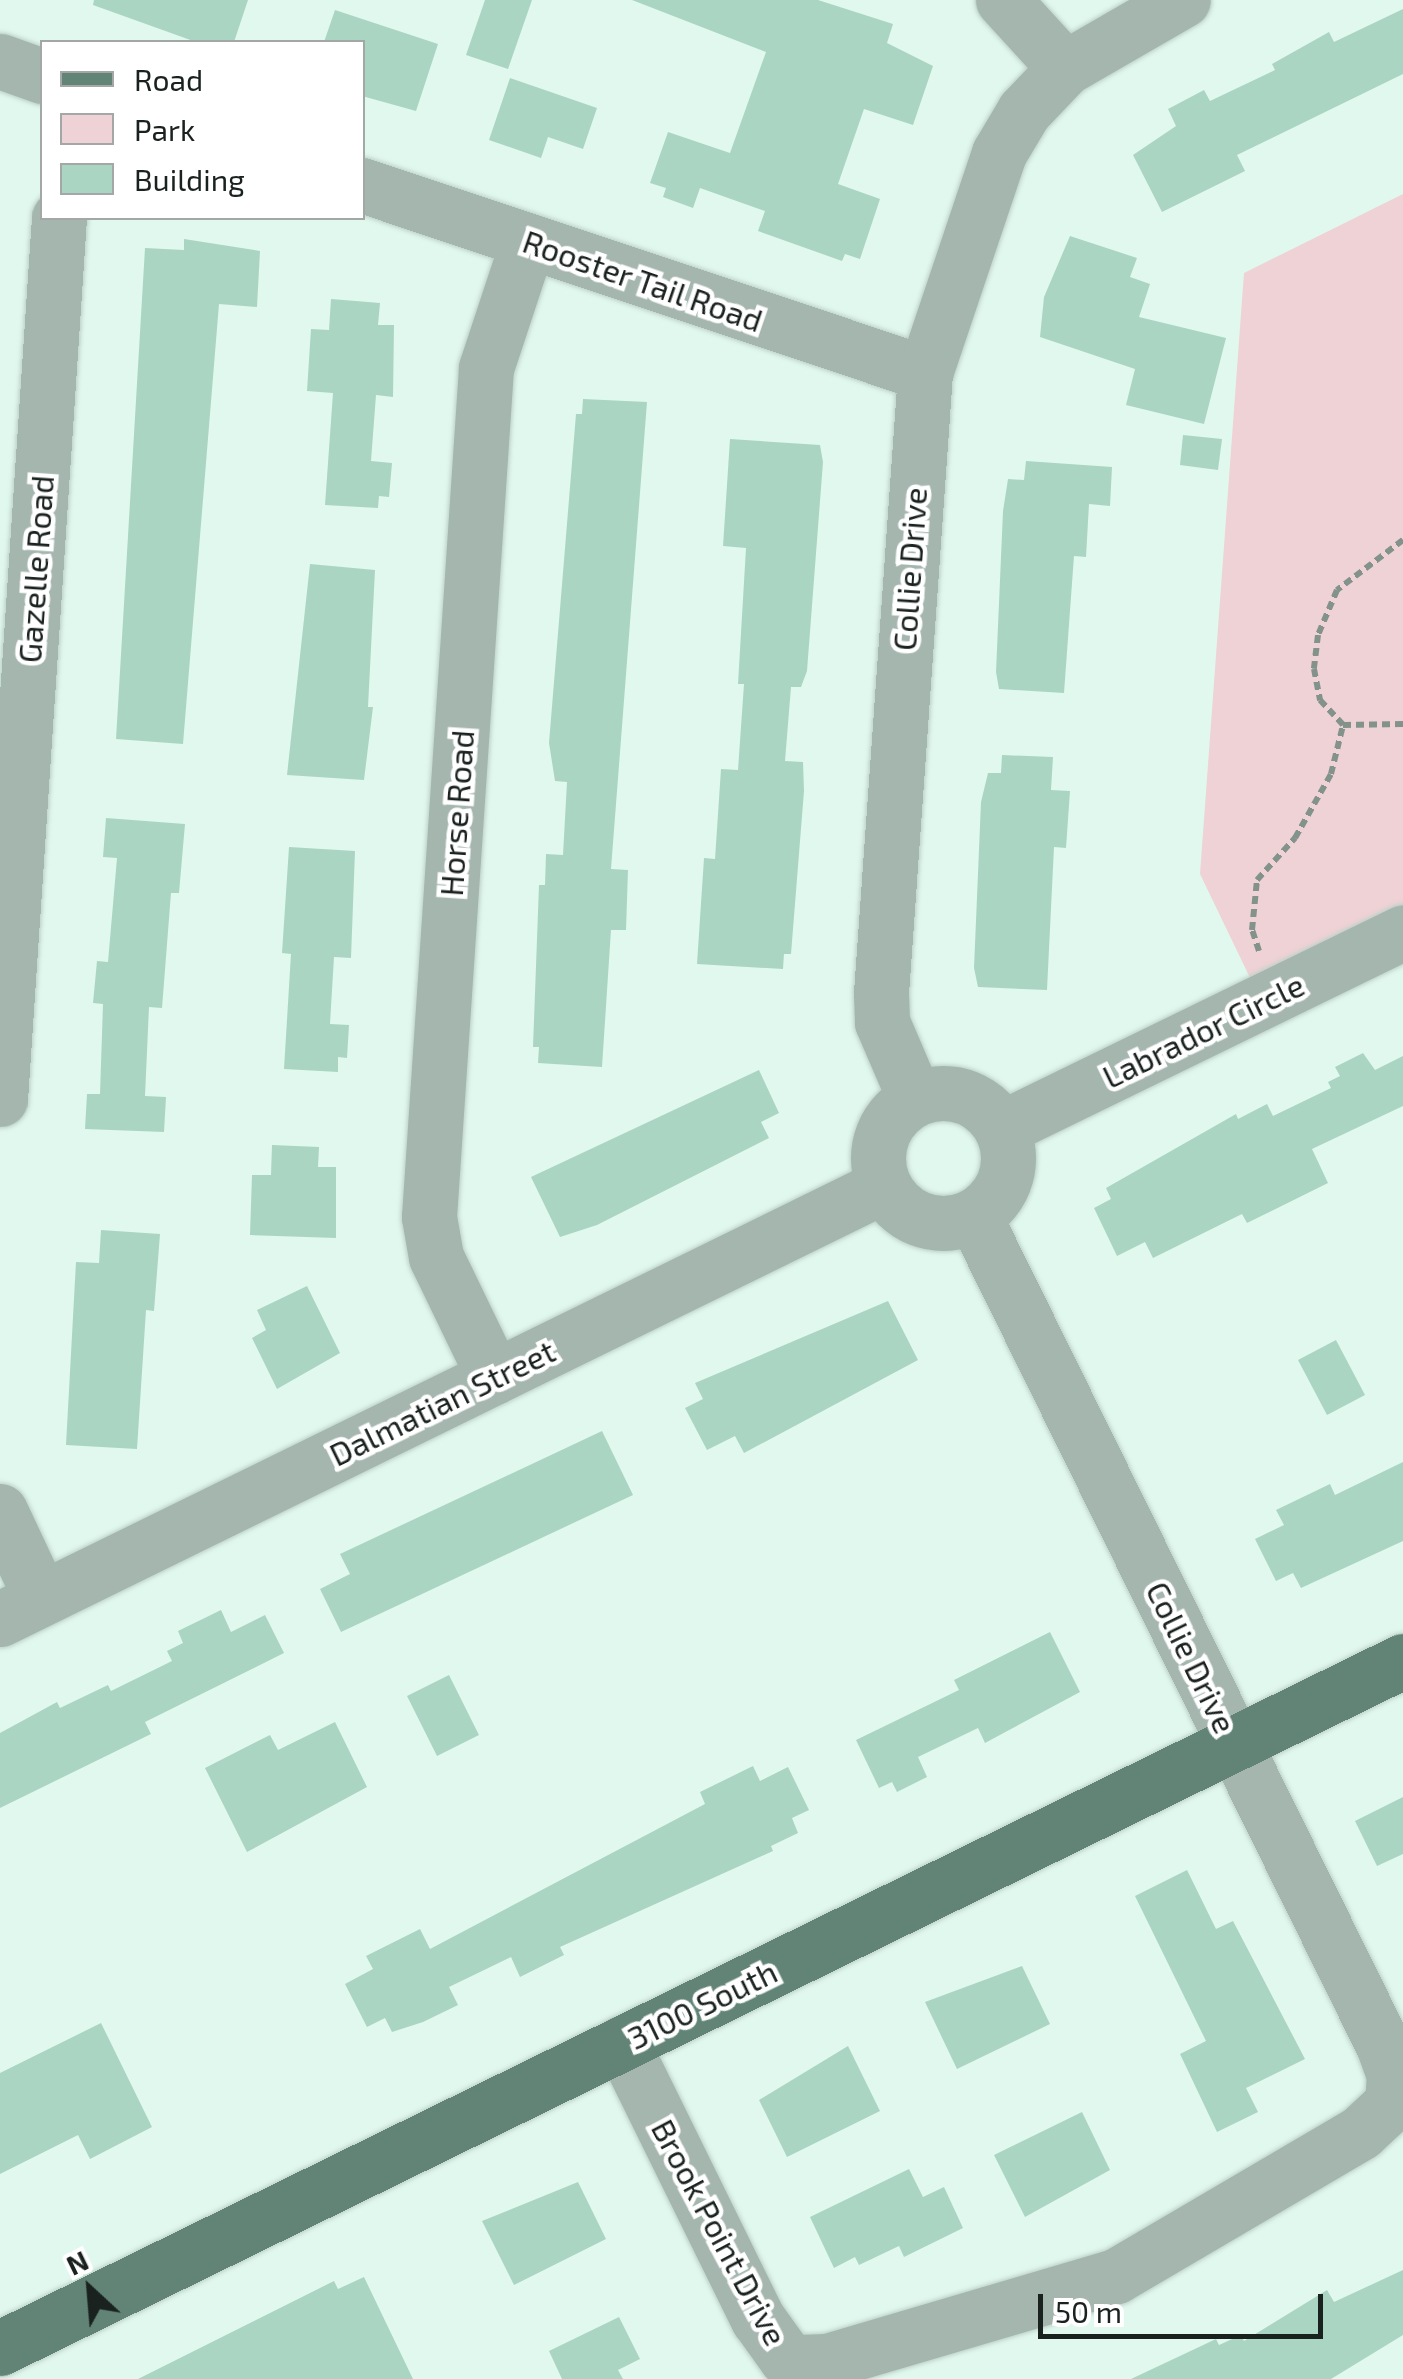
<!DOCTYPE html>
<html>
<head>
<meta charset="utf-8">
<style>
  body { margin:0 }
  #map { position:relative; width:1403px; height:2379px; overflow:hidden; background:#e1f8ee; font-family:"Exo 2",sans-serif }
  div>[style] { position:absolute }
  .green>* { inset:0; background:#efd2d5 }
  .building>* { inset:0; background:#aad5c3 }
  .path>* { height:6px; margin-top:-3px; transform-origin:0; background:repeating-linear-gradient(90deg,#83938c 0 8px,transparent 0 13px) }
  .roads { filter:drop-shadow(0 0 2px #bdd1c9) drop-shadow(0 0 2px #bdd1c9) }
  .minor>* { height:55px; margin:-27.5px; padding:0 27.5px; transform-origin:27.5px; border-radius:27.5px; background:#a4b6ae }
  .minor>.ring { margin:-27.5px; padding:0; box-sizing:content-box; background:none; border:55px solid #a4b6ae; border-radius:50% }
  .major>* { height:55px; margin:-27.5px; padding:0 27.5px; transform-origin:27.5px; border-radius:27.5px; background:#628476 }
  span { translate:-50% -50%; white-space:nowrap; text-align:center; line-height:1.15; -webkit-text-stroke:9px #fff; paint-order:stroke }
  .street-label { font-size:32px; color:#1a221f }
  .legend { position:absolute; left:40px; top:40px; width:325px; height:180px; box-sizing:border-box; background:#fff; border:2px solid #a3a7a5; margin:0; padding:12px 18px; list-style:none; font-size:30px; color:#1a221f }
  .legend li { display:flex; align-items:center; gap:20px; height:50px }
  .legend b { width:50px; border:2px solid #a3a7a5 }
  .north { position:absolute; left:40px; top:2239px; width:100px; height:100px; -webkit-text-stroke:8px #fff; paint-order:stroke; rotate:334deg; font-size:28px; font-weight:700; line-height:40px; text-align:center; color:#1a221f }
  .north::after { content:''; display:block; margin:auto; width:35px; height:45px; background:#1a221f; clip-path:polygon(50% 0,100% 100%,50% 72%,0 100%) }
  .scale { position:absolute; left:1038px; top:2294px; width:285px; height:45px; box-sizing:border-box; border:5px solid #1a221f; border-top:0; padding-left:12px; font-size:30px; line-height:35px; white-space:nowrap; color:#1a221f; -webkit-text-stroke:8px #fff; paint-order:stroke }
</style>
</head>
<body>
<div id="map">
  <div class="green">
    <div style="clip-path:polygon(1403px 194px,1403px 910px,1253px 984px,1200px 874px,1244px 273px)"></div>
  </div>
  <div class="building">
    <div style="clip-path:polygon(94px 0,248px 0,234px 42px,196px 42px,93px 5px)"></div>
    <div style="clip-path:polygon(485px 0,532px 0,508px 69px,466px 55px)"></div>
    <div style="clip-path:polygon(632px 0,818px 0,893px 24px,887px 43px,933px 66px,913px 125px,864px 109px,838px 184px,880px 199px,860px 259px,845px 254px,842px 261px,758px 231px,765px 211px,700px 188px,693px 208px,663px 197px,666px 188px,650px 183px,668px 132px,730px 153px,766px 52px)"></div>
    <div style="clip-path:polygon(1403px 9px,1403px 74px,1237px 155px,1245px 171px,1162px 212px,1133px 155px,1176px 126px,1168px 109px,1204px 90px,1210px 101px,1275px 70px,1272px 64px,1329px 32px,1334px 42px)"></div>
    <div style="clip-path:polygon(335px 10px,438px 44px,416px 111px,362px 96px,362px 42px,324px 42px)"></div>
    <div style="clip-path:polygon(510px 78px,597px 108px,583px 149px,548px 137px,541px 158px,489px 140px)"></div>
    <div style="clip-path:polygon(1070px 236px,1137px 258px,1130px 277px,1150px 284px,1139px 317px,1226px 338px,1204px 424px,1126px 405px,1135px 369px,1040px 337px,1044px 297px)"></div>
    <div style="clip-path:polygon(184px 239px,260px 251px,257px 307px,219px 304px,183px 744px,116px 739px,145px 248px,184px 250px)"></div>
    <div style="clip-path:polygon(331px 299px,380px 303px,378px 325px,394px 325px,393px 397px,376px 395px,371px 461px,392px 463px,389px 497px,379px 496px,378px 508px,325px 505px,333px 393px,307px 391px,311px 329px,329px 330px)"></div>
    <div style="clip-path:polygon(583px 399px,647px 402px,611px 869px,628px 870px,626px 930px,611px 930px,602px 1067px,538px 1063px,539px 1047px,533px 1047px,539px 885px,545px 885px,546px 854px,563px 855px,567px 782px,555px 781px,549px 743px,576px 414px,582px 414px)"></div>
    <div style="clip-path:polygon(1183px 435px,1222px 439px,1218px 470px,1180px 465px)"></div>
    <div style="clip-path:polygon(730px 439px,820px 445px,823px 462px,807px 671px,801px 687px,791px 687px,785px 761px,803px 762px,804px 791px,791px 954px,784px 954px,783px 969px,697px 964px,704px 858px,715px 859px,721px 769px,738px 770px,744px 684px,738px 684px,746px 548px,723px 546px)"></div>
    <div style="clip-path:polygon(1026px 461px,1112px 467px,1110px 506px,1089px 504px,1086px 557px,1074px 556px,1064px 693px,999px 689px,996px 672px,1003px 511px,1008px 479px,1024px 480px)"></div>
    <div style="clip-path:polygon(310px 564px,375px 570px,368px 707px,373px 707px,364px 780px,287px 775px)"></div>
    <div style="clip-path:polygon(1002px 755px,1053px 757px,1051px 790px,1070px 791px,1066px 848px,1054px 847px,1047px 990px,978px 987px,974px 968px,981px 802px,988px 773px,1001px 773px)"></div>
    <div style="clip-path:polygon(106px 818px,185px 824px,179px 893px,171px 893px,162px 1008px,149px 1007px,145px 1096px,166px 1097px,164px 1132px,85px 1129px,87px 1094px,100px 1094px,103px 1004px,93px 1003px,97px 961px,108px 962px,117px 858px,103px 857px)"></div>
    <div style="clip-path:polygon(289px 847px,355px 851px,351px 958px,334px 957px,330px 1024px,349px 1025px,347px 1058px,338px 1057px,338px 1072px,284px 1069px,291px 954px,282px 953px)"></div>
    <div style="clip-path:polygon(1363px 1053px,1375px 1070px,1403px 1056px,1403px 1106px,1312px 1149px,1328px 1183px,1247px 1223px,1242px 1214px,1153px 1258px,1145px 1242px,1117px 1256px,1094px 1208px,1111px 1199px,1106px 1188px,1236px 1114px,1238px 1119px,1267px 1104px,1273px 1116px,1331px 1088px,1328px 1082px,1340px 1076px,1335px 1067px)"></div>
    <div style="clip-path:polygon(759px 1070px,779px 1113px,761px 1122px,769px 1138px,597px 1225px,560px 1237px,531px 1177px)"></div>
    <div style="clip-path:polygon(272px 1145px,319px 1147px,318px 1167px,336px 1167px,336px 1238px,250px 1235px,252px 1175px,271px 1175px)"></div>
    <div style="clip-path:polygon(101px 1230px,160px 1234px,154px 1311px,146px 1310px,137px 1449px,66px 1445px,76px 1262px,99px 1263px)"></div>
    <div style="clip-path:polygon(307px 1286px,340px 1353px,277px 1389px,252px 1338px,266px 1330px,257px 1310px)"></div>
    <div style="clip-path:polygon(888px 1301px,918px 1360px,744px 1453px,735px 1436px,707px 1450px,685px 1408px,703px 1399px,695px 1383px)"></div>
    <div style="clip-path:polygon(1336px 1340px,1365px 1395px,1327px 1415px,1298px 1360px)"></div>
    <div style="clip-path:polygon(602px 1431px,633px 1495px,341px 1632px,320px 1589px,350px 1574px,340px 1554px)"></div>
    <div style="clip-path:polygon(1403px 1462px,1403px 1541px,1301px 1588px,1293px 1573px,1276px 1581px,1255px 1539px,1284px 1525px,1276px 1510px,1330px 1484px,1335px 1495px)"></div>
    <div style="clip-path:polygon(221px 1610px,231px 1632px,265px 1615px,284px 1653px,145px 1722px,151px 1734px,0 1808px,0 1733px,57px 1702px,60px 1708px,108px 1685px,111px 1691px,172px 1661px,167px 1651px,183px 1643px,178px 1631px)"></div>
    <div style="clip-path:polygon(1050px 1632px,1080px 1692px,985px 1743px,978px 1728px,918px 1757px,927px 1777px,897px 1792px,892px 1782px,879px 1788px,856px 1740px,959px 1690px,954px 1680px)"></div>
    <div style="clip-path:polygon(449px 1675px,479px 1735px,437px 1756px,407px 1696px)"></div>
    <div style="clip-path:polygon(335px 1722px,367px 1787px,247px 1852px,205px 1768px,270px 1735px,278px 1750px)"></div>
    <div style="clip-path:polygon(753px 1766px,760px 1781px,788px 1767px,809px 1810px,792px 1818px,798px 1833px,771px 1846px,773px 1851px,560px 1947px,564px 1955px,520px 1977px,511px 1957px,449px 1987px,458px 2005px,423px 2022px,392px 2032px,385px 2018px,367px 2027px,345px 1984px,373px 1969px,366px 1956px,420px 1929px,430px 1949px,705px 1804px,700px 1792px)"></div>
    <div style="clip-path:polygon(1403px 1797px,1403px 1854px,1377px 1866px,1355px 1821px)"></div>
    <div style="clip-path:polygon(1187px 1870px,1216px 1929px,1233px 1921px,1305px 2059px,1246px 2088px,1258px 2112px,1217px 2132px,1180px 2054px,1206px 2041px,1135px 1896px)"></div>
    <div style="clip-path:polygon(1022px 1966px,1050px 2024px,957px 2069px,925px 2002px)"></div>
    <div style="clip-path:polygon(101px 2023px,152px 2127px,90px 2159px,78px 2135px,0 2174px,0 2073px)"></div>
    <div style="clip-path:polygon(848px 2046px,880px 2111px,787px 2157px,759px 2100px)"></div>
    <div style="clip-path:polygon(1082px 2112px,1110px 2170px,1025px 2217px,994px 2155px)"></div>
    <div style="clip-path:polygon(909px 2169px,923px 2197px,944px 2187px,963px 2228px,904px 2257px,899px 2246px,859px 2265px,855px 2257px,834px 2268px,810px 2217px)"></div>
    <div style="clip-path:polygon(578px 2182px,606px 2239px,514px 2285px,482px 2221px)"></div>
    <div style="clip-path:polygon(1403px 2270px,1403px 2335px,1331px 2379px,1131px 2379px,1216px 2339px,1219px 2345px,1241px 2335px,1244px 2341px,1327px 2290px,1334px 2302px)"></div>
    <div style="clip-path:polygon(364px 2277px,413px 2379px,138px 2379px,334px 2281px,338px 2289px)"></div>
    <div style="clip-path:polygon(619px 2317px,640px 2359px,618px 2370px,623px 2379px,562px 2379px,549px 2351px)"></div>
  </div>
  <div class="path">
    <div style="left:1403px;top:540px;width:83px;rotate:142.9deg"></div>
    <div style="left:1337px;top:590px;width:49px;rotate:112.9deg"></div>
    <div style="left:1318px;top:635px;width:34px;rotate:97deg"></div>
    <div style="left:1314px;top:669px;width:32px;rotate:79deg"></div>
    <div style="left:1320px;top:700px;width:34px;rotate:47deg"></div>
    <div style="left:1343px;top:725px;width:60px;rotate:-1deg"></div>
    <div style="left:1259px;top:951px;width:22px;rotate:-108deg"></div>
    <div style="left:1252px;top:930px;width:50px;rotate:-84.3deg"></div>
    <div style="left:1257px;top:880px;width:57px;rotate:-47.9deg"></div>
    <div style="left:1295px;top:838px;width:73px;rotate:-60.6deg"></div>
    <div style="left:1331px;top:774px;width:50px;rotate:-76.2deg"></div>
  </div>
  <div class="roads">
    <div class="minor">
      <div style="left:1003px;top:0;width:92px;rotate:47.6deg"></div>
      <div style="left:0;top:61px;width:45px;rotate:19.7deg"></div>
      <div style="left:362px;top:185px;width:594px;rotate:18.47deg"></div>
      <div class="ring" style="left:878px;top:1093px;width:75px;height:75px"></div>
      <div style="left:0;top:1099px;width:883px;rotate:-86.17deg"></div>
      <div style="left:915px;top:1099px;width:84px;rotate:-113.2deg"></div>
      <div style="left:882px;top:1022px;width:29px;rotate:-92deg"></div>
      <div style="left:881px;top:993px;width:622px;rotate:-85.94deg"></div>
      <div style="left:925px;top:373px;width:232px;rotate:-71.4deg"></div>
      <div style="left:999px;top:153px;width:49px;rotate:-59.2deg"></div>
      <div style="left:1024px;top:111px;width:59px;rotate:-46.4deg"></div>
      <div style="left:1065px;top:68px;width:136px;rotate:-30deg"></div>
      <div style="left:1002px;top:1128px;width:446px;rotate:-26deg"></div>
      <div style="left:494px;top:1377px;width:133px;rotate:-115.8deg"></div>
      <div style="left:436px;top:1257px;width:41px;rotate:-99.9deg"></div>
      <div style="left:429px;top:1217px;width:851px;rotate:-86.16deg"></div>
      <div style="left:486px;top:368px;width:134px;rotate:-71.7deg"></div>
      <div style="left:0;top:1511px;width:96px;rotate:64.8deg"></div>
      <div style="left:0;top:1619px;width:983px;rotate:-26.12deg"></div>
      <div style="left:622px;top:2043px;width:308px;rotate:63.8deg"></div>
      <div style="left:758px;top:2319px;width:48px;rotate:54.3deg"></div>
      <div style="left:786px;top:2358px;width:14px;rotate:17deg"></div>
      <div style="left:799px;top:2362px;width:28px;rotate:-2deg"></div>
      <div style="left:827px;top:2361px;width:301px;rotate:-16.4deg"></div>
      <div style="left:1116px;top:2276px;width:284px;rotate:-30.4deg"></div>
      <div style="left:1361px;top:2132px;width:42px;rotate:-43.1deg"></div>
      <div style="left:1392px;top:2103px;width:28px;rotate:-86deg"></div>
      <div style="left:1394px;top:2075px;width:32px;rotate:-110deg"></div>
      <div style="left:1383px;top:2045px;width:924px;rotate:-116.26deg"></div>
    </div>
    <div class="major">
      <div style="left:0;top:2348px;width:1562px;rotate:-26.09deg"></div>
    </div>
  </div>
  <div class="street-label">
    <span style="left:643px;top:280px;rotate:19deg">Rooster Tail Road</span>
    <span style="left:35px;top:569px;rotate:-86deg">Gazelle Road</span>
    <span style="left:909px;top:569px;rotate:-86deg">Collie Drive</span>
    <span style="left:456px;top:813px;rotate:-86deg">Horse Road</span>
    <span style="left:1203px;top:1030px;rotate:-26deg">Labrador Circle</span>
    <span style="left:442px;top:1402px;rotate:-26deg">Dalmatian Street</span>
    <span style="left:1192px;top:1657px;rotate:64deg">Collie Drive</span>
    <span style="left:702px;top:2004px;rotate:-26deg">3100 South</span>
    <span style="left:720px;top:2232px;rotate:62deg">Brook Point Drive</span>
  </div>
  <ul class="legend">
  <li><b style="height:12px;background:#628476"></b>Road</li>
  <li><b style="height:28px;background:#efd2d5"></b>Park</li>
  <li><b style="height:28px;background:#aad5c3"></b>Building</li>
  </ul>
  <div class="north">N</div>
  <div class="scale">50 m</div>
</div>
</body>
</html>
